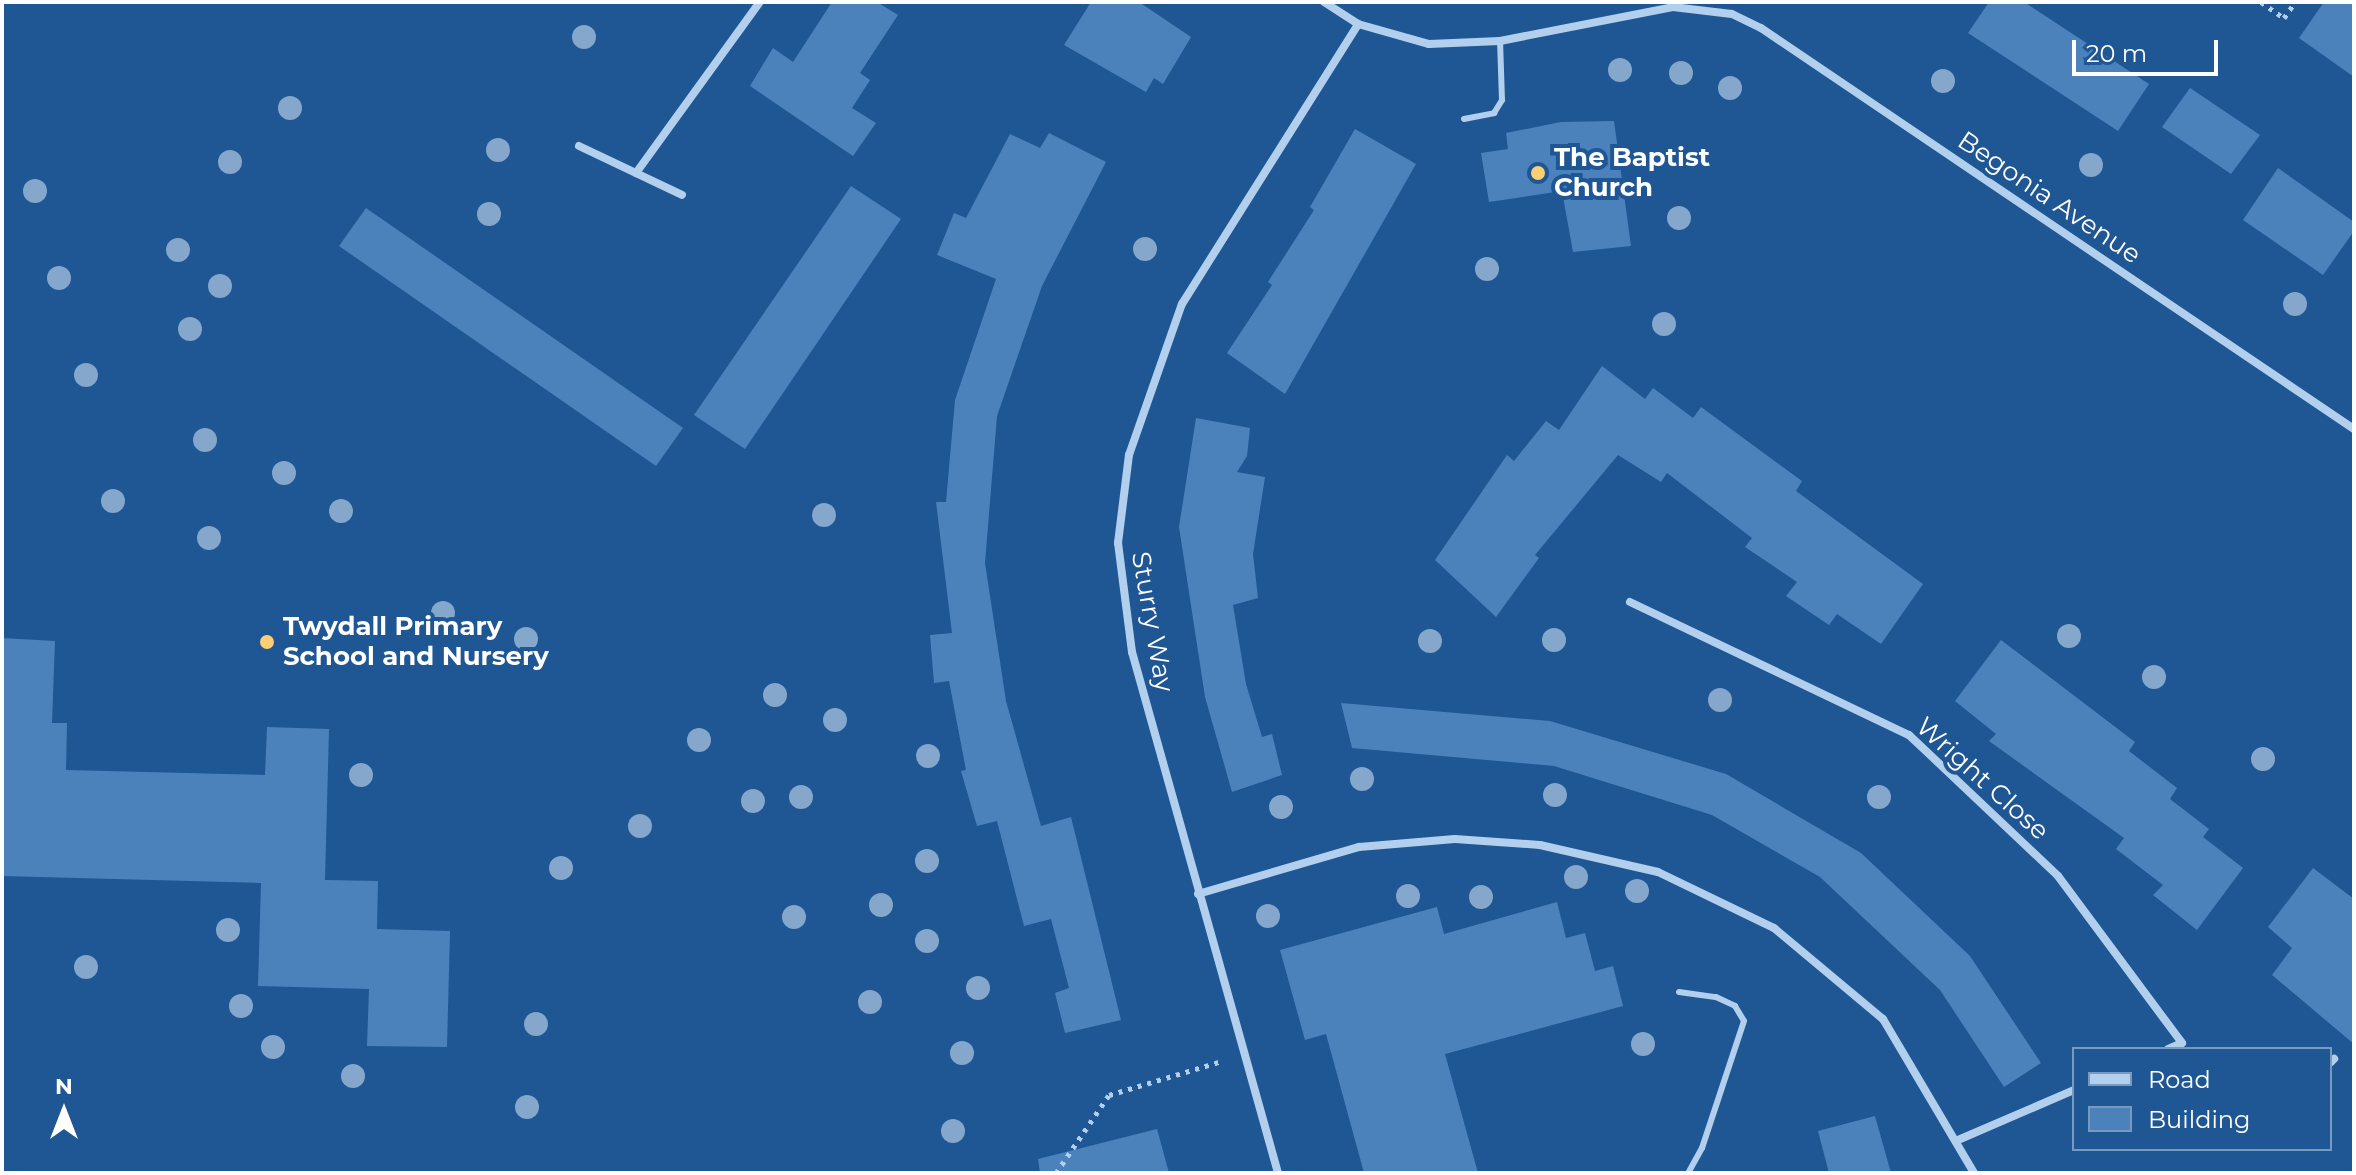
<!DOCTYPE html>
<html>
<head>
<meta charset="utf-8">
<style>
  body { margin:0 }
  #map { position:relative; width:2356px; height:1175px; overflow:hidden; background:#1f5694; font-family:Montserrat,sans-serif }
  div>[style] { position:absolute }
  .building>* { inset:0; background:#4c82bc }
  .path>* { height:5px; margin-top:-2.5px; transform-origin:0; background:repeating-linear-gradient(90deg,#b2cfee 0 4px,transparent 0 10px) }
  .lane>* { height:6px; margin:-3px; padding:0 3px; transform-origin:3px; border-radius:3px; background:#b2cfee }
  .street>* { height:8px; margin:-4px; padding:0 4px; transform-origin:4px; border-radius:4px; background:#b2cfee }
  .trees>* { width:24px; height:24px; margin:-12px; border-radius:50%; background:#85a7cc }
  .dots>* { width:22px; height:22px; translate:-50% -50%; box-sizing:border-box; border:4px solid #1f5694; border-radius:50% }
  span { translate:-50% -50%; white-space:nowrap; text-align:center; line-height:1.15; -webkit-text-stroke:8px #1f5694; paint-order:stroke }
  .poi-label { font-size:26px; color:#fff; font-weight:700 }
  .left { translate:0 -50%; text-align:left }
  .street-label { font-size:26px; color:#fff }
  .frame { position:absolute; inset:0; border:4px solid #fff; pointer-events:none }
  .legend { position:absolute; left:2072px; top:1047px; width:260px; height:104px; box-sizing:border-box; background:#1f5694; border:2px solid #799abf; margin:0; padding:10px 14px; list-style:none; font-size:24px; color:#fff }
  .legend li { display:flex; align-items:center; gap:16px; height:40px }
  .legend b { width:40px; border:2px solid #799abf }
  .north { position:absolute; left:24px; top:1071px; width:80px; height:80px; -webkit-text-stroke:6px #1f5694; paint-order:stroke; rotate:0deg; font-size:22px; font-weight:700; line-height:32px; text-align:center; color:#fff }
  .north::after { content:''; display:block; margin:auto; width:28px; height:36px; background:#fff; clip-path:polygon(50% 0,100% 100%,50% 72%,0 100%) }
  .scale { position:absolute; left:2072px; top:40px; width:146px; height:36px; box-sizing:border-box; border:4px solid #fff; border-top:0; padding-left:10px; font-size:24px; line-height:28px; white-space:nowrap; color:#fff; -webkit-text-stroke:6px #1f5694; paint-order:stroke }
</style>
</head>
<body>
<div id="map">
  <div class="building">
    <div style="clip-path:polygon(832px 2px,877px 2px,898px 15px,860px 73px,870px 80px,852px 108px,876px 123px,853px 156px,750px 86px,773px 48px,793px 62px)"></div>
    <div style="clip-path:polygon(1091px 2px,1139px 2px,1191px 37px,1163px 84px,1154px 78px,1146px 92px,1064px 45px)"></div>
    <div style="clip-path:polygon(1989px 2px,2024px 2px,2149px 84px,2118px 131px,1968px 33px)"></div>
    <div style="clip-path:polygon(2324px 2px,2354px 2px,2354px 77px,2299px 38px)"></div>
    <div style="clip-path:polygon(2190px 88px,2260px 135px,2231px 174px,2162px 127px)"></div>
    <div style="clip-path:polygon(1614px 121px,1631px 246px,1573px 252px,1562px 191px,1489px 202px,1481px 153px,1508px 149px,1506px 133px,1561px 122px)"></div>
    <div style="clip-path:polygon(1355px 129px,1416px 164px,1285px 394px,1227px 353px,1272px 285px,1268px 282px,1314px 210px,1310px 207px)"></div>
    <div style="clip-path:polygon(1049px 133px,1106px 162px,1042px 286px,997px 416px,985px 563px,1006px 701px,1041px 826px,1071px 817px,1121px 1020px,1065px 1033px,1055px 993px,1069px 988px,1051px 919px,1024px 926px,997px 821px,977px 826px,961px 771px,966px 770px,949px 681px,934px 683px,930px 635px,952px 633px,936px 502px,946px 502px,955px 400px,996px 279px,937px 255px,954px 213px,966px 218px,1010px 134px,1040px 148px)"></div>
    <div style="clip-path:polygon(2278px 168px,2354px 222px,2354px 231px,2323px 275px,2243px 220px)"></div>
    <div style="clip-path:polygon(851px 186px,901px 219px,745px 449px,694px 415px)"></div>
    <div style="clip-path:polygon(366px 208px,683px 428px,656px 466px,339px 246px)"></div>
    <div style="clip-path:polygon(1602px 366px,1645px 399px,1653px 388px,1693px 418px,1701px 407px,1802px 481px,1796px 491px,1923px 584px,1881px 644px,1837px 614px,1829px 625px,1786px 596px,1797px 582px,1745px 547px,1752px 538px,1667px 473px,1661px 482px,1618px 455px,1535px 555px,1539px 558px,1496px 617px,1435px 560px,1507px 455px,1514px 461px,1546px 421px,1559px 430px)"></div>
    <div style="clip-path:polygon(1196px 418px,1250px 428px,1247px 456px,1237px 472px,1265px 477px,1253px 554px,1258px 598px,1233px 605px,1246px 684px,1262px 737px,1272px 734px,1282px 775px,1232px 792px,1205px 697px,1179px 527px)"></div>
    <div style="clip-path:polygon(2px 638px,55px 641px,52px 723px,67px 723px,66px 770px,265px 775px,267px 727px,329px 729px,325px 880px,378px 881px,377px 929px,450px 931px,447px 1047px,367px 1046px,369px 989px,258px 986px,261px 883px,2px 876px)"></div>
    <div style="clip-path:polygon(2001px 640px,2135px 742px,2129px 751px,2177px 788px,2170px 799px,2209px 829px,2203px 837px,2243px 868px,2197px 930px,2153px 895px,2163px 885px,2116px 849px,2124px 838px,1989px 741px,1996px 734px,1955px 701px)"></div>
    <div style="clip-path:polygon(1341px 703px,1550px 721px,1726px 774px,1861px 853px,1970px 956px,2041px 1063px,2004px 1087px,1940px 990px,1820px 877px,1712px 815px,1554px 766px,1352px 748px)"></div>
    <div style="clip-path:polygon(2313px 868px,2354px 899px,2354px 1044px,2272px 975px,2292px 948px,2268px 927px)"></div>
    <div style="clip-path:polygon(1557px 902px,1566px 938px,1585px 933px,1595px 971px,1613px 966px,1623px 1006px,1445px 1054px,1478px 1173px,1364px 1173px,1326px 1034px,1305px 1040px,1280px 950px,1437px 907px,1444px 934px)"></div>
    <div style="clip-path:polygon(1875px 1116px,1891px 1173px,1829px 1173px,1818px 1131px)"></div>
    <div style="clip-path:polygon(1157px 1129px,1169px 1173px,1040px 1173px,1038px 1159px)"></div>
  </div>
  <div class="path">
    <div style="left:2261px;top:2px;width:28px;rotate:35deg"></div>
    <div style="left:2284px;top:18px;width:19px;rotate:-55deg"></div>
    <div style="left:1056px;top:1173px;width:94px;rotate:-55.8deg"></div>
    <div style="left:1109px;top:1095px;width:115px;rotate:-16.7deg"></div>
  </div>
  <div class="lane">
    <div style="left:1464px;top:119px;width:31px;rotate:-11deg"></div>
    <div style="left:1494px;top:113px;width:15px;rotate:-58deg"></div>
    <div style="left:1502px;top:100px;width:59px;rotate:-91.9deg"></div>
    <div style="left:1679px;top:992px;width:37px;rotate:8deg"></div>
    <div style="left:1716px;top:997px;width:21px;rotate:25deg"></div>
    <div style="left:1735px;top:1006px;width:17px;rotate:59deg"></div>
    <div style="left:1744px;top:1021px;width:134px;rotate:108.3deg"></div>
    <div style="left:1702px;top:1148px;width:29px;rotate:119deg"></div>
  </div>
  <div class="street">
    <div style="left:1324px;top:2px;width:40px;rotate:32.9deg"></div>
    <div style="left:1358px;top:24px;width:74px;rotate:15.7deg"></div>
    <div style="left:1429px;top:44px;width:71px;rotate:-2.4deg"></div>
    <div style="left:1500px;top:41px;width:176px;rotate:-11.1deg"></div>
    <div style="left:1673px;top:7px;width:59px;rotate:6.8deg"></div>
    <div style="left:1732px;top:14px;width:32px;rotate:26deg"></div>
    <div style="left:1761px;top:28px;width:716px;rotate:34.07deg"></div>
    <div style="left:579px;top:146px;width:114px;rotate:25.4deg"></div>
    <div style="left:636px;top:173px;width:211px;rotate:-54.1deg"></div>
    <div style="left:1630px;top:602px;width:309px;rotate:25.5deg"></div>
    <div style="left:1909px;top:735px;width:205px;rotate:43.4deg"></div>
    <div style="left:2058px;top:876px;width:208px;rotate:53.4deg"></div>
    <div style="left:2182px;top:1043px;width:15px;rotate:157deg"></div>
    <div style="left:1198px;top:894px;width:168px;rotate:-16.3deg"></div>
    <div style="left:1359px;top:847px;width:96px;rotate:-4.8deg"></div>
    <div style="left:1455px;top:839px;width:85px;rotate:4deg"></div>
    <div style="left:1540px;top:845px;width:121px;rotate:12.9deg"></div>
    <div style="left:1658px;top:872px;width:129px;rotate:25.8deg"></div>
    <div style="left:1774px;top:928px;width:142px;rotate:39.9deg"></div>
    <div style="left:1883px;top:1019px;width:179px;rotate:59.4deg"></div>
    <div style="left:2330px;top:1063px;width:6px;rotate:-45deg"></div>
    <div style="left:1958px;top:1140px;width:126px;rotate:-23.3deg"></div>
    <div style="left:1278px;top:1173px;width:541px;rotate:-105.65deg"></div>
    <div style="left:1132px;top:652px;width:110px;rotate:-97.3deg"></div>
    <div style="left:1118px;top:543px;width:89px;rotate:-82.9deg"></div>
    <div style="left:1129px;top:455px;width:160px;rotate:-70.7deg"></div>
    <div style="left:1182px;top:304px;width:331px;rotate:-57.8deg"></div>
  </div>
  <div class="trees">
    <div style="left:584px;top:37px"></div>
    <div style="left:1620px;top:70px"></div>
    <div style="left:1681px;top:73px"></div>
    <div style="left:1943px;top:81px"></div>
    <div style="left:1730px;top:88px"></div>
    <div style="left:290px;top:108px"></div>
    <div style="left:498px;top:150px"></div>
    <div style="left:230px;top:162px"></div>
    <div style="left:2091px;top:165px"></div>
    <div style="left:35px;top:191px"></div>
    <div style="left:489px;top:214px"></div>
    <div style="left:1679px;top:218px"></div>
    <div style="left:1145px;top:249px"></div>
    <div style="left:178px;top:250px"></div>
    <div style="left:1487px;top:269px"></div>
    <div style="left:59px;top:278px"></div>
    <div style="left:220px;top:286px"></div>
    <div style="left:2295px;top:304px"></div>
    <div style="left:1664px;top:324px"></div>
    <div style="left:190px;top:329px"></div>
    <div style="left:86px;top:375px"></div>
    <div style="left:205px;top:440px"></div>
    <div style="left:284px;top:473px"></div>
    <div style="left:113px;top:501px"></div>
    <div style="left:341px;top:511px"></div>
    <div style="left:824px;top:515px"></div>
    <div style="left:209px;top:538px"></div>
    <div style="left:443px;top:613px"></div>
    <div style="left:2069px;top:636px"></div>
    <div style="left:526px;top:639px"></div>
    <div style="left:1554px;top:640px"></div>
    <div style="left:1430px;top:641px"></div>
    <div style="left:2154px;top:677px"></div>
    <div style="left:775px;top:695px"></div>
    <div style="left:1720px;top:700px"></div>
    <div style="left:835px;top:720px"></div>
    <div style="left:699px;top:740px"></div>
    <div style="left:928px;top:756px"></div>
    <div style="left:2263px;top:759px"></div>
    <div style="left:361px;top:775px"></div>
    <div style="left:1362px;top:779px"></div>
    <div style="left:1555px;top:795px"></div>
    <div style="left:801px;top:797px"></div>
    <div style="left:1879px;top:797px"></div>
    <div style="left:753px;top:801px"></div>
    <div style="left:1281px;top:807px"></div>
    <div style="left:640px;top:826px"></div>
    <div style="left:927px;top:861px"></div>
    <div style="left:561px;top:868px"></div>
    <div style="left:1576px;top:877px"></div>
    <div style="left:1637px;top:891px"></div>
    <div style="left:1408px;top:896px"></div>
    <div style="left:1481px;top:897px"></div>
    <div style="left:881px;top:905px"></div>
    <div style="left:1268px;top:916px"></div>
    <div style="left:794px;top:917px"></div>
    <div style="left:228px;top:930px"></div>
    <div style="left:927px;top:941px"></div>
    <div style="left:86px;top:967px"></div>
    <div style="left:978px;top:988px"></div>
    <div style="left:870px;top:1002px"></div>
    <div style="left:241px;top:1006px"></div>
    <div style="left:536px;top:1024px"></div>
    <div style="left:1643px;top:1044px"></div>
    <div style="left:273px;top:1047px"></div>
    <div style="left:962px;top:1053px"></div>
    <div style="left:353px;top:1076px"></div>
    <div style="left:527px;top:1107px"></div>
    <div style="left:953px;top:1131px"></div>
  </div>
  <div class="dots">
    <div style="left:1538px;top:173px;background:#fccf73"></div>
    <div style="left:267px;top:642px;background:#fccf73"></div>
  </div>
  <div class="poi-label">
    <span class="left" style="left:1554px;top:173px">The Baptist<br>Church</span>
    <span class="left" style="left:283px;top:642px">Twydall Primary<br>School and Nursery</span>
  </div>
  <div class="street-label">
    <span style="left:2049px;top:198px;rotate:34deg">Begonia Avenue</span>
    <span style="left:1152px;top:622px;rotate:80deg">Sturry Way</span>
    <span style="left:1982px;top:779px;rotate:42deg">Wright Close</span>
  </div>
  <div class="frame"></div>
  <ul class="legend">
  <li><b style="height:10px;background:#b2cfee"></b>Road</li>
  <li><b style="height:22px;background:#4c82bc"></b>Building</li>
  </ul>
  <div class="north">N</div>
  <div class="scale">20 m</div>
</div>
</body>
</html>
